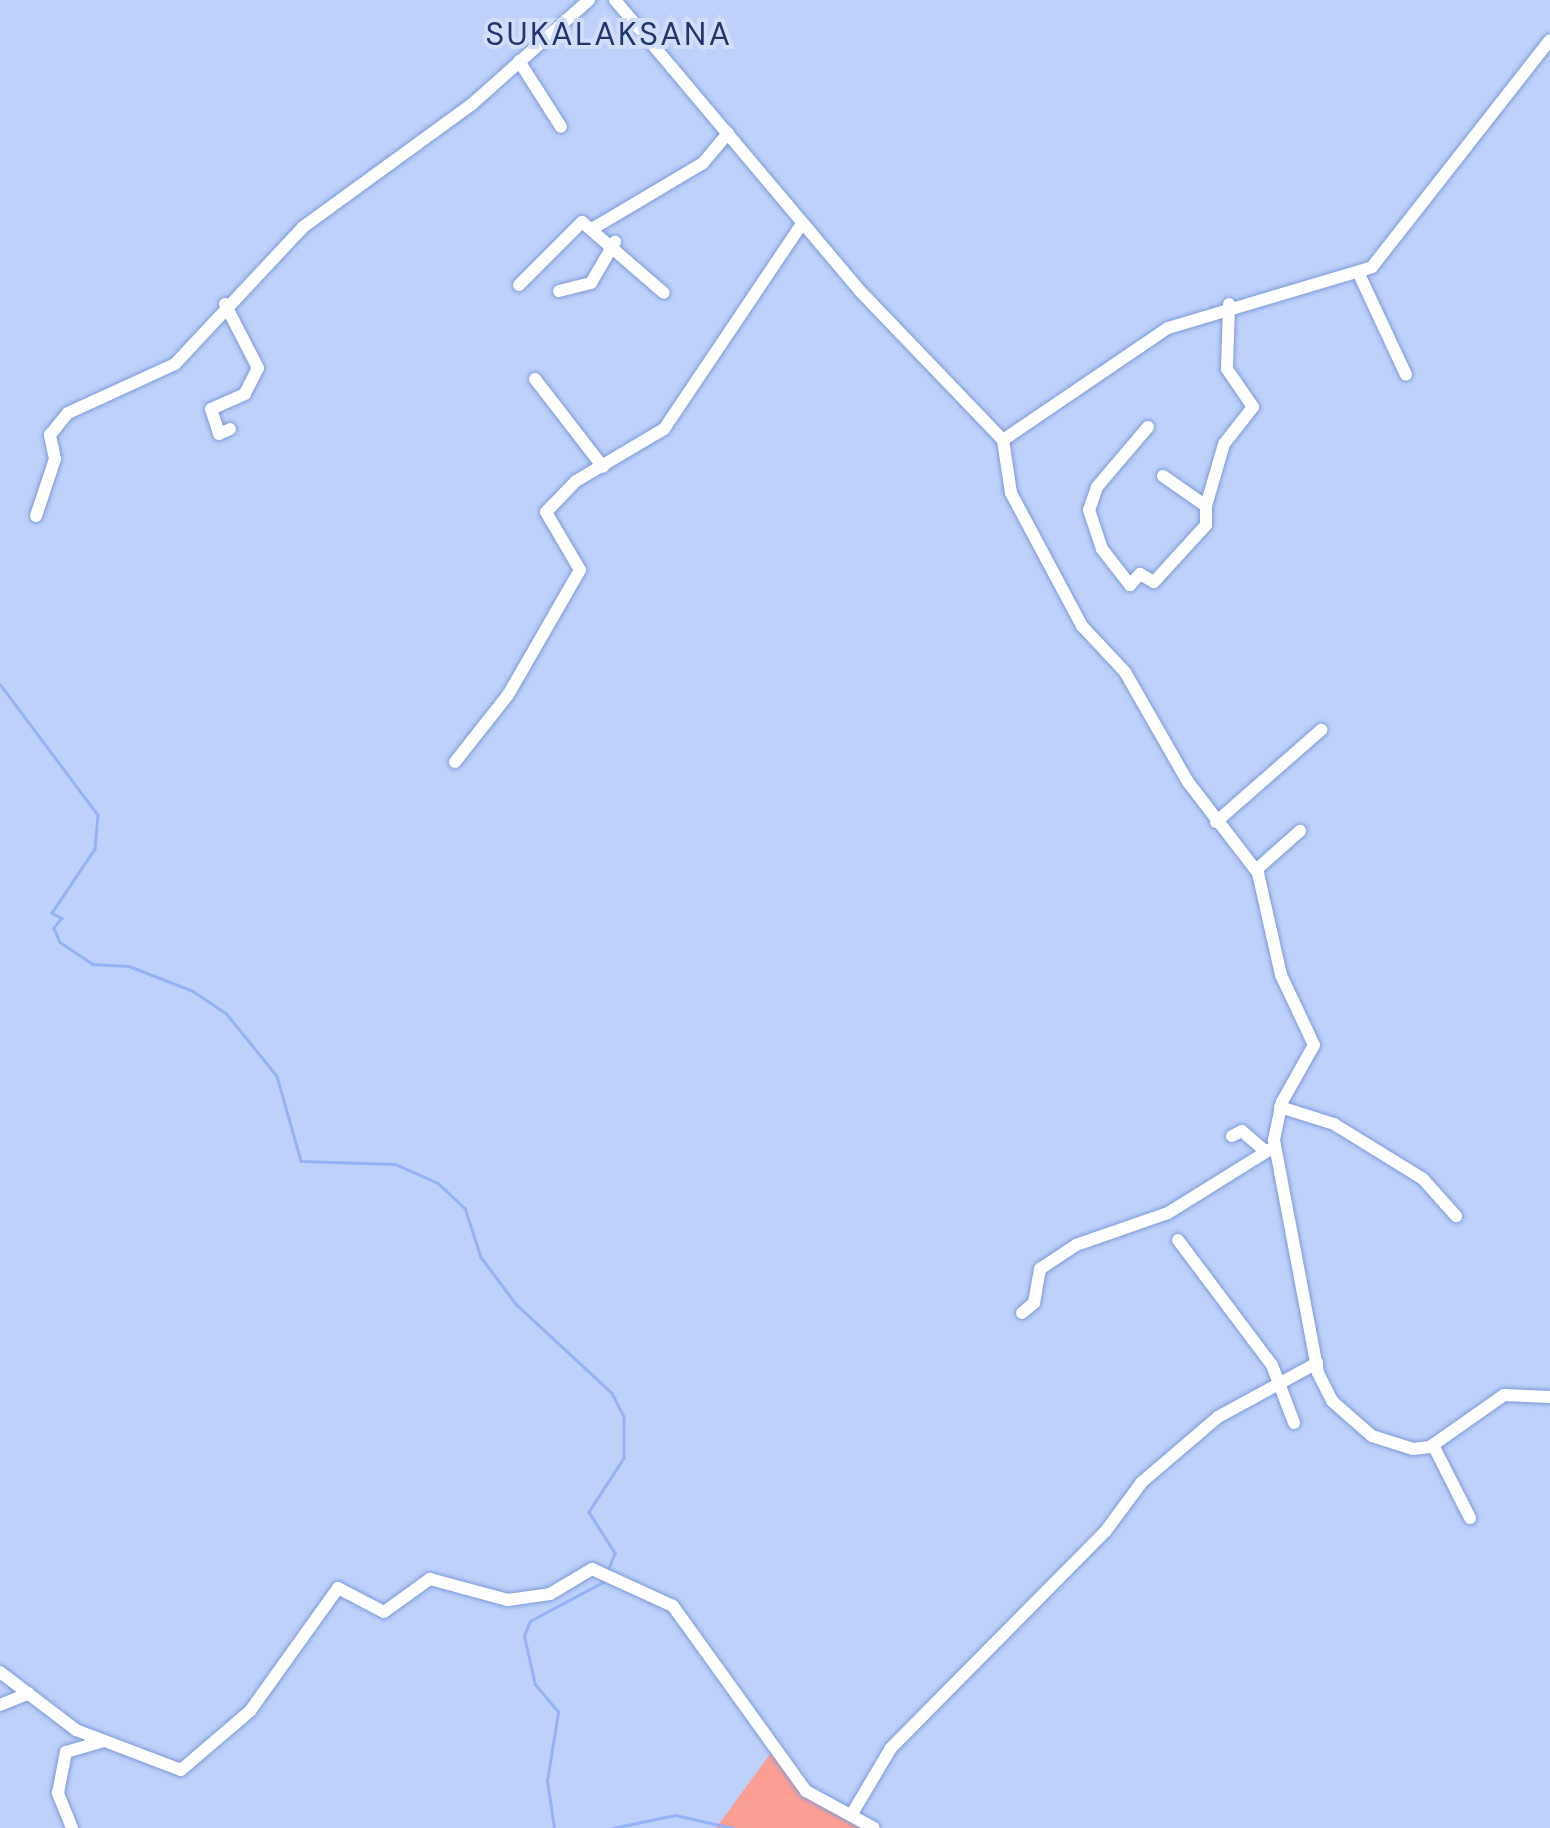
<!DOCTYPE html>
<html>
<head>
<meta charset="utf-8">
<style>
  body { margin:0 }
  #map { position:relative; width:1550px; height:1828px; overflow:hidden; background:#bed1fa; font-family:"DM Sans",sans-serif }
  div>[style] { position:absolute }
  .green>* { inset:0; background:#fd9e94 }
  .stream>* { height:2.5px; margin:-1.25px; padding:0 1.25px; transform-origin:1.25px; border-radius:1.25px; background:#94b2f5 }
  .roads { filter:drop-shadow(0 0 2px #7d9ada) drop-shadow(0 0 2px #7d9ada) }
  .minor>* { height:12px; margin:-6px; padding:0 6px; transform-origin:6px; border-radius:6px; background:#fff }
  span { translate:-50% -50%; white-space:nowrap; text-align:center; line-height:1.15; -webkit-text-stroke:8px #d1defa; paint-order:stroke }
  .quarter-label { font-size:32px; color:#21366e; letter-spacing:2.5px }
</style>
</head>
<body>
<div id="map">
  <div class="green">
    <div style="clip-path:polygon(773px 1750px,811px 1789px,865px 1828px,716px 1828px)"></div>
  </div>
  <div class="stream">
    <div style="left:0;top:684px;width:164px;rotate:53.2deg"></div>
    <div style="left:98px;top:815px;width:34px;rotate:95deg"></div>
    <div style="left:95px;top:849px;width:77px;rotate:123.9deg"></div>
    <div style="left:52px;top:913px;width:11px;rotate:27deg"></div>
    <div style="left:62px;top:918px;width:13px;rotate:129deg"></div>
    <div style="left:54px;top:928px;width:15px;rotate:67deg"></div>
    <div style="left:60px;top:942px;width:40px;rotate:34deg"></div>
    <div style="left:93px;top:964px;width:36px;rotate:3deg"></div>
    <div style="left:129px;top:966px;width:69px;rotate:21.3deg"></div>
    <div style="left:193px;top:991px;width:40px;rotate:34deg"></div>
    <div style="left:226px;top:1013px;width:81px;rotate:51deg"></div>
    <div style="left:277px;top:1076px;width:88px;rotate:74.2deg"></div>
    <div style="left:301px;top:1161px;width:94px;rotate:1.8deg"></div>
    <div style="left:395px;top:1164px;width:47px;rotate:23.8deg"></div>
    <div style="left:438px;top:1183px;width:37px;rotate:43deg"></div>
    <div style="left:465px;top:1208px;width:52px;rotate:71.9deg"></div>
    <div style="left:481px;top:1257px;width:59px;rotate:53.3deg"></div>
    <div style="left:516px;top:1304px;width:131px;rotate:42.8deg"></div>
    <div style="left:612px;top:1393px;width:27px;rotate:63deg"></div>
    <div style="left:624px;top:1417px;width:41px;rotate:90deg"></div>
    <div style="left:624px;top:1458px;width:64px;rotate:122.9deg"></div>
    <div style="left:589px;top:1512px;width:49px;rotate:57.6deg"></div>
    <div style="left:615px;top:1553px;width:19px;rotate:111deg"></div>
    <div style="left:554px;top:1828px;width:48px;rotate:-98.5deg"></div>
    <div style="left:547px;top:1781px;width:70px;rotate:-80.9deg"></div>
    <div style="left:558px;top:1712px;width:35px;rotate:-130deg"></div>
    <div style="left:535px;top:1685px;width:50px;rotate:-102.7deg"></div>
    <div style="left:524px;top:1636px;width:16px;rotate:-68deg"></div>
    <div style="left:530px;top:1621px;width:83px;rotate:-28.1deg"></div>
    <div style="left:613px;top:1828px;width:63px;rotate:-11.8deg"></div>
    <div style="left:675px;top:1815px;width:59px;rotate:12.6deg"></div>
  </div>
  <div class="roads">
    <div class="minor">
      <div style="left:615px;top:0;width:380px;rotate:49.9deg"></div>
      <div style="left:860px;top:291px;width:207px;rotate:46.2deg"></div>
      <div style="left:1003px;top:440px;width:54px;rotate:81.4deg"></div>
      <div style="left:1011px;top:493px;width:151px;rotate:61.9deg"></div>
      <div style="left:1082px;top:626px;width:63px;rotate:46.9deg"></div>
      <div style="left:1125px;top:672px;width:127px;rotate:60.2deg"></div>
      <div style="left:1188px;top:782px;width:115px;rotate:52.4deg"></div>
      <div style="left:1258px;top:873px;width:105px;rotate:77.3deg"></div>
      <div style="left:1281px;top:975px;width:77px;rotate:64.8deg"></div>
      <div style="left:1314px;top:1045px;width:65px;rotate:119.3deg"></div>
      <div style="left:1282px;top:1102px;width:39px;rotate:102deg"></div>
      <div style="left:1274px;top:1140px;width:237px;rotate:79.3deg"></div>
      <div style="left:1318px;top:1373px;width:31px;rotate:63deg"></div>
      <div style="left:1332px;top:1401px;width:53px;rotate:41.2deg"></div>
      <div style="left:1372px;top:1436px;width:43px;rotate:17.6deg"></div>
      <div style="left:1413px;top:1449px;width:17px;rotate:-7deg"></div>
      <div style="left:1430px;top:1447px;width:90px;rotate:-35.1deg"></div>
      <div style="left:1504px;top:1395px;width:46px;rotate:2.5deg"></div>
      <div style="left:519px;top:61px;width:78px;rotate:57.5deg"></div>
      <div style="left:592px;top:229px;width:129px;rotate:-30.7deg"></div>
      <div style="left:703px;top:163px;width:39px;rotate:-50deg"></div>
      <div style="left:1359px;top:274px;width:111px;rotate:65deg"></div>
      <div style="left:519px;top:285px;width:89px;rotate:-45deg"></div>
      <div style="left:582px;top:222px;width:108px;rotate:40.9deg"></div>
      <div style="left:559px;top:291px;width:33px;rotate:-14deg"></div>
      <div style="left:591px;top:283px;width:48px;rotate:-59.7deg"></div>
      <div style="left:225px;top:304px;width:72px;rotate:62.7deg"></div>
      <div style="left:258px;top:368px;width:29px;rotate:117deg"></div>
      <div style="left:245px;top:394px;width:37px;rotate:156deg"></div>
      <div style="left:211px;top:409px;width:26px;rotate:72deg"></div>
      <div style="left:219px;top:434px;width:12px;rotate:-24deg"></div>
      <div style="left:535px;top:379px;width:111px;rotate:52.3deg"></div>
      <div style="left:1148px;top:427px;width:79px;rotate:130.4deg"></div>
      <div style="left:1097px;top:487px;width:24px;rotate:109deg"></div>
      <div style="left:1089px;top:510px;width:41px;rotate:71.6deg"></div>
      <div style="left:1102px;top:549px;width:46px;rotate:52.1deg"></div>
      <div style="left:1130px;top:585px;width:15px;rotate:-48deg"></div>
      <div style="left:1140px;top:574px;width:16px;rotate:30deg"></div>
      <div style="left:1154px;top:582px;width:77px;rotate:-47.6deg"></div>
      <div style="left:1206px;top:525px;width:19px;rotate:-90deg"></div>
      <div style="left:1003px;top:440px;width:199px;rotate:-34.2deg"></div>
      <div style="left:1168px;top:328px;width:213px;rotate:-16.6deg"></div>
      <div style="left:1372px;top:267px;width:288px;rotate:-51.9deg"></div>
      <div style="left:1163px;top:476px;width:52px;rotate:34.9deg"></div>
      <div style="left:1206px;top:506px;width:65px;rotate:-73.8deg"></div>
      <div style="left:1224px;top:444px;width:47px;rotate:-51.9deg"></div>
      <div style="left:1253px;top:407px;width:46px;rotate:-124.4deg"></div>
      <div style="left:1227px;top:369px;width:65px;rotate:-88.2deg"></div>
      <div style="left:36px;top:516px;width:60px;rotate:-71.6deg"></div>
      <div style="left:55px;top:459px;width:25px;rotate:-102deg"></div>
      <div style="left:50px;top:435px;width:28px;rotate:-51deg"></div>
      <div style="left:68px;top:413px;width:118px;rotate:-24.6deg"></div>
      <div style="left:175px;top:364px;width:187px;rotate:-46.9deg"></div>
      <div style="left:303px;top:227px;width:208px;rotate:-36deg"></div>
      <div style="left:471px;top:105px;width:158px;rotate:-41.7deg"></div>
      <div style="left:455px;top:762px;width:85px;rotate:-51.7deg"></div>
      <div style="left:508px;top:695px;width:144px;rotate:-60.1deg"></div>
      <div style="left:580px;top:570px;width:67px;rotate:-120.4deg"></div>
      <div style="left:546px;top:512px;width:43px;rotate:-45.9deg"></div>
      <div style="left:576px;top:481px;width:102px;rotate:-30.6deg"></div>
      <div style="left:664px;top:429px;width:247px;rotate:-56.1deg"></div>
      <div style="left:1216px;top:822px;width:140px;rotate:-41.2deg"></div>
      <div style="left:1256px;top:870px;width:59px;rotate:-41.6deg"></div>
      <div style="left:1280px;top:1107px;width:57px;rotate:17.5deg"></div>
      <div style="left:1334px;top:1124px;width:105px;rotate:31.7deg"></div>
      <div style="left:1423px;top:1179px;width:50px;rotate:48.3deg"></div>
      <div style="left:1232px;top:1136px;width:11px;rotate:-27deg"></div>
      <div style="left:1242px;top:1131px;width:29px;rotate:41deg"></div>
      <div style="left:1178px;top:1240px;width:156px;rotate:53.1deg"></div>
      <div style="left:1272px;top:1365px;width:62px;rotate:69.2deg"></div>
      <div style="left:1022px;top:1313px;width:16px;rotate:-40deg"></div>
      <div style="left:1034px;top:1303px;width:35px;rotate:-80deg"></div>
      <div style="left:1040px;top:1269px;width:43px;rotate:-33.7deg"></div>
      <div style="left:1076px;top:1245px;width:97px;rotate:-19.2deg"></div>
      <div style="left:1168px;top:1213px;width:125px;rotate:-31.9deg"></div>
      <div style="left:1433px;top:1445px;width:82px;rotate:63.1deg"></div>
      <div style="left:0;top:1672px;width:96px;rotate:37.3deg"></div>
      <div style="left:76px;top:1730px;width:112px;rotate:20.9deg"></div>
      <div style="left:181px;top:1770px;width:91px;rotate:-40.5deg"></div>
      <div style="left:250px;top:1711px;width:151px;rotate:-54.4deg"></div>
      <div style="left:338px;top:1588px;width:52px;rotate:27.6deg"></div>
      <div style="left:384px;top:1612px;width:57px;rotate:-35.7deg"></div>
      <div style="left:430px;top:1579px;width:81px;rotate:15.1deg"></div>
      <div style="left:508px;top:1600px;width:42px;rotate:-8.1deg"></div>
      <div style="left:550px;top:1594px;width:49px;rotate:-30.8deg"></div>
      <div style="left:592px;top:1569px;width:89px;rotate:24.6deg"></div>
      <div style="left:673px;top:1606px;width:228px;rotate:54.3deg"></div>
      <div style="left:806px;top:1791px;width:77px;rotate:28.6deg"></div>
      <div style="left:0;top:1705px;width:31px;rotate:-22deg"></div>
      <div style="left:853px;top:1812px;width:74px;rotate:-59.3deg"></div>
      <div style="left:891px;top:1748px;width:304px;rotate:-45.3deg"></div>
      <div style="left:1105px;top:1532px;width:62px;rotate:-53.5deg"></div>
      <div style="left:1142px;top:1482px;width:100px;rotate:-40.5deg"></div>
      <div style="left:1218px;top:1417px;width:113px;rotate:-28.6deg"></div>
      <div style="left:72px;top:1828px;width:38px;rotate:-112deg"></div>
      <div style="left:58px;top:1793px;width:42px;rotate:-79deg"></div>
      <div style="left:66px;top:1752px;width:37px;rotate:-16deg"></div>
    </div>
  </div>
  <div class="quarter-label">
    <span style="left:609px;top:34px">SUKALAKSANA</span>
  </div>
</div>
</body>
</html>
